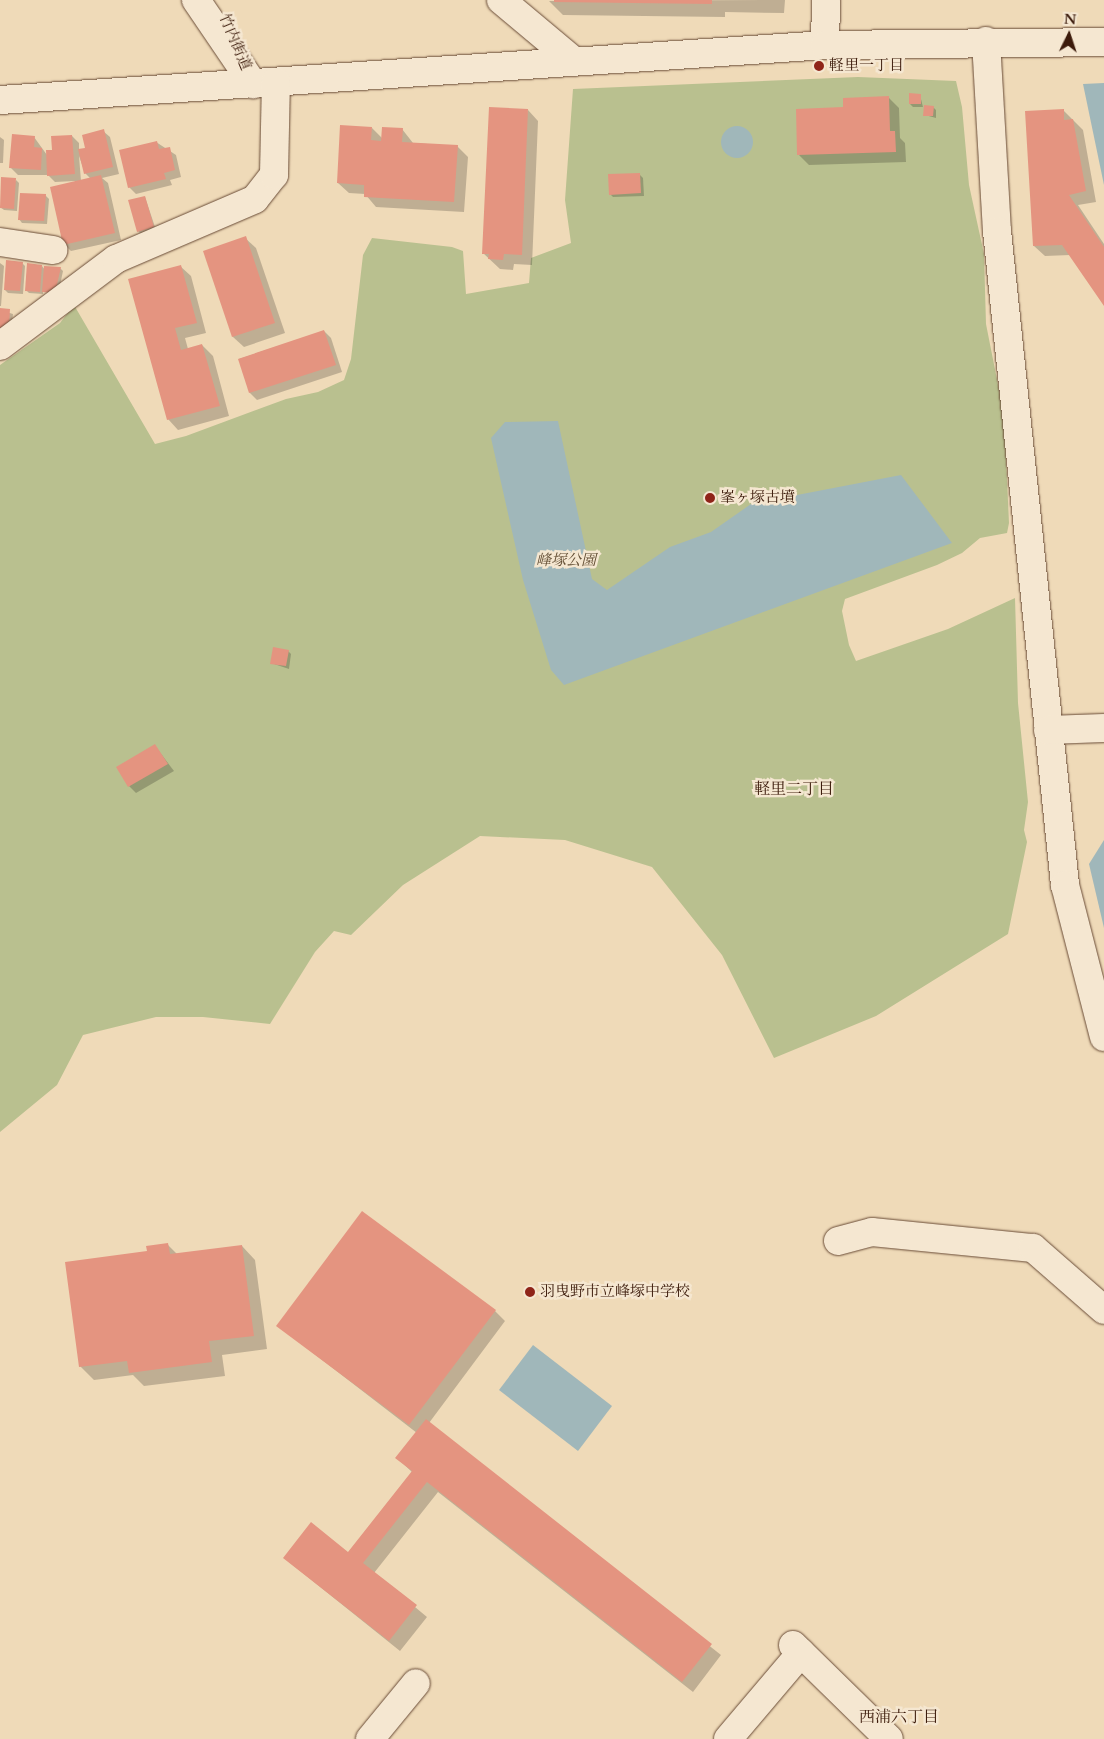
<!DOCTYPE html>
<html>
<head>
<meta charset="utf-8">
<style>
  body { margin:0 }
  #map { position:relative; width:1104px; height:1739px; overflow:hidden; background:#efdab8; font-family:Cardo,"Noto Serif JP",serif }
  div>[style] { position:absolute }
  .green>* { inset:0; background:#b9c08f }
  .water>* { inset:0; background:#a0b7ba }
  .round { border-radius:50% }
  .shadow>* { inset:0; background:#0003 }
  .building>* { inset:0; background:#e49480 }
  .roads { filter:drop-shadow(0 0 1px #694b36) drop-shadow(0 0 1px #694b36) }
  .minor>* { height:28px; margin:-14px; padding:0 14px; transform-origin:14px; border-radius:14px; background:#f5e7d1 }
  .dots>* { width:14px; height:14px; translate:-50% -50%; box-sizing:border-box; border:2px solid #f5e7d1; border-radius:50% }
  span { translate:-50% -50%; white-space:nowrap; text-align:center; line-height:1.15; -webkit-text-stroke:5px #f5e7d1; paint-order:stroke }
  .street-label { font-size:15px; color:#3c1b0b }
  .poi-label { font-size:15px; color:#3c1b0b }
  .left { translate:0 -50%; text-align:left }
  .park-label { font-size:15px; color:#624d33; font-style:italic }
  .neighbourhood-label { font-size:16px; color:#3c1b0b }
  .north { position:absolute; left:1044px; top:10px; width:50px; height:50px; -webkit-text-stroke:4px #f5e7d1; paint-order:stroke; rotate:4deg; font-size:14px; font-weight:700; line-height:20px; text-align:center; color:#3c1b0b }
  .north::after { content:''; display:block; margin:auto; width:18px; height:22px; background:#3c1b0b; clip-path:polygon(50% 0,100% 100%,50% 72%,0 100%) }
</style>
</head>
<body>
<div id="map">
  <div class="green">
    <div style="clip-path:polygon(858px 77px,956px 81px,962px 107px,969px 185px,984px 254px,986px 324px,1004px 415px,1009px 523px,1007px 533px,980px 538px,962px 553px,937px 565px,845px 599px,842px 611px,849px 645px,856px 661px,948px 629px,1015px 598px,1018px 703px,1028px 802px,1024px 830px,1027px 842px,1008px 934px,876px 1016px,774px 1058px,722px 955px,652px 867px,565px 840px,480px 836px,403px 885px,351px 935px,334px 931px,315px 952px,270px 1024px,203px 1017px,156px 1017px,83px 1035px,57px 1085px,0 1132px,0 365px,60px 323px,74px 305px,155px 444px,186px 436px,286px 399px,318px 392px,344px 380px,351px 359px,363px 255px,372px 238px,452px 247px,463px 251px,466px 294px,529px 283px,531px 258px,571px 243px,565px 200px,573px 89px)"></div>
  </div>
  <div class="water">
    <div style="clip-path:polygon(1104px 83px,1104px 185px,1083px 84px)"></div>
    <div class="round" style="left:721px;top:126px;width:32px;height:32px"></div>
    <div style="clip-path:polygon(558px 421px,592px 579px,607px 590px,670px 547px,711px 532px,751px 504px,901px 475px,952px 543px,564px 685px,551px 670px,523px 580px,491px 438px,505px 422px)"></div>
    <div style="clip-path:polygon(1104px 840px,1104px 928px,1089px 864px)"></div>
    <div style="clip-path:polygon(533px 1345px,612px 1406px,578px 1451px,499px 1390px)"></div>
  </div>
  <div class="shadow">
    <div style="clip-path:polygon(785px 0,784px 13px,725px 12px,725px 17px,563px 15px,549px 1px)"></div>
    <div style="clip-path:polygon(920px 95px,923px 107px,933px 107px,936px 110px,936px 118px,925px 115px,925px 107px,913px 107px,910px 104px)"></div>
    <div style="clip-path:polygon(889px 98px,899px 108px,900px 138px,905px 143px,906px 162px,809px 165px,799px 155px,844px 108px)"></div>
    <div style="clip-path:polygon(528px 110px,538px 121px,532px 265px,514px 264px,513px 270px,500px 269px,483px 253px)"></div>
    <div style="clip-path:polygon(1063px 110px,1083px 130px,1096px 202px,1078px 205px,1104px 244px,1104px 304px,1070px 255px,1045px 256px,1034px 246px)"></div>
    <div style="clip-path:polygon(372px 128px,382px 138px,402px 129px,413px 143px,457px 146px,468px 157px,464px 212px,376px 207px,365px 194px,349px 193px,338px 183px)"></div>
    <div style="clip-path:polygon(evenodd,103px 131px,110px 137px,119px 174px,102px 178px,108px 183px,121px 240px,71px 251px,64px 244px,75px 181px,55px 182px,48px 175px,18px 175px,11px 168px,34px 137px,47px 155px,72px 136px,79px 143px,79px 150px,86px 149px,103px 131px,79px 156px,85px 173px,91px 179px,81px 181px,79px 156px)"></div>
    <div style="clip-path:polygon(0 137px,4px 140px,3px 163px,0 163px)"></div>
    <div style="clip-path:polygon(156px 142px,176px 155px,181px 177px,170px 180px,172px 185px,136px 194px,129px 187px)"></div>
    <div style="clip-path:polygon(640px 175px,643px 178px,644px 196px,613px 197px,610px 194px)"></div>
    <div style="clip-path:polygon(16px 180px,19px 183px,17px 211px,4px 210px,0 207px)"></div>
    <div style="clip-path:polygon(45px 195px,49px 199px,47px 224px,22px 223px,19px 219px)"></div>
    <div style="clip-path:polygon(145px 197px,156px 230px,141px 234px,138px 231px)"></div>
    <div style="clip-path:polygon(245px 238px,256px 248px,285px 333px,244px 347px,233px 337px)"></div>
    <div style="clip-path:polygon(0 263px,4px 266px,1px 306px,0 306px)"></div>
    <div style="clip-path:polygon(22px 263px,25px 266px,23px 294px,8px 293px,5px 290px)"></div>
    <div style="clip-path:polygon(42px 266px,45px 270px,60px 268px,63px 271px,58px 295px,43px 290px,43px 294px,29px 293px,26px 290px)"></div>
    <div style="clip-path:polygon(180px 266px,191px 276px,206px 333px,185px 338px,188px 349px,202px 345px,213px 356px,229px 416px,178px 430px,168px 419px,130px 280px)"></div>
    <div style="clip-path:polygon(0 310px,13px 314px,11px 330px)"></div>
    <div style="clip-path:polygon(324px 331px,331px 338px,342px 372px,257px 400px,250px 393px,239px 359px)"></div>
    <div style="clip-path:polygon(288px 651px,291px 654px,289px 669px,271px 663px)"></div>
    <div style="clip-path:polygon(155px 746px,174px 771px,136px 793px,129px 786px)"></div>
    <div style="clip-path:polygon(168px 1245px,177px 1254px,242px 1246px,255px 1260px,267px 1349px,222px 1355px,225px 1376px,144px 1386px,133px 1375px,94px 1380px,80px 1366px,148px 1252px)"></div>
    <div style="clip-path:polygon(495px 1311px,505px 1321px,429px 1423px,721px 1655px,693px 1692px,438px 1492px,374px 1573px,427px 1617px,400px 1651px,284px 1558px,348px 1553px,412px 1472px,397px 1458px,417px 1433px,278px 1326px)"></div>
  </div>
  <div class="building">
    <div style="clip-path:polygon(554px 0,712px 0,712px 4px,554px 2px)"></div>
    <div style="clip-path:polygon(909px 93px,921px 94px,921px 104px,909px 104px)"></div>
    <div style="clip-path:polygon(889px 96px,890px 131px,895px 131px,896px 152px,797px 155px,796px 109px,843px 107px,843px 98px)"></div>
    <div style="clip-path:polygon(924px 105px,934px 106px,933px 116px,923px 116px)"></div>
    <div style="clip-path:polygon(489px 107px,528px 109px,522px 255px,504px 254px,503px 260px,488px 259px,489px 254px,482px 254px)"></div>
    <div style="clip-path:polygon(1064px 109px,1064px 120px,1073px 119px,1086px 191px,1069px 195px,1104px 247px,1104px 306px,1062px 245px,1033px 246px,1025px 111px)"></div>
    <div style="clip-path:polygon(340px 125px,372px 127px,371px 140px,381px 141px,382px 127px,403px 128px,402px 142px,458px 145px,454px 202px,364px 197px,364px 185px,337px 183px)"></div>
    <div style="clip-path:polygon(104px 129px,113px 167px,84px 174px,78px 149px,85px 148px,82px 135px)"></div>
    <div style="clip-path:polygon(12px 134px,35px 136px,34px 147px,42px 148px,41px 170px,9px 168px)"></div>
    <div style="clip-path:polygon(72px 135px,75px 174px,47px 176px,46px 150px,52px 150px,51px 136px)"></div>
    <div style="clip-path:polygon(157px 141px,159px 149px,170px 147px,175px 170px,164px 173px,166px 179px,128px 188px,119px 150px)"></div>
    <div style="clip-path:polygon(640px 173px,641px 193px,609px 195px,608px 174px)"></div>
    <div style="clip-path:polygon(101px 175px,115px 233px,63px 245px,50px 187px)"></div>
    <div style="clip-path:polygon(1px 177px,16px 178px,14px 209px,0 208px)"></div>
    <div style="clip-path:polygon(20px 193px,46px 194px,44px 221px,18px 220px)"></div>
    <div style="clip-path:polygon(145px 196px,154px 227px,137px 232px,128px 200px)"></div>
    <div style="clip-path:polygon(246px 236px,275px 323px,232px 337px,203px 251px)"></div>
    <div style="clip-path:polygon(6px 260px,23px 262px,20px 291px,4px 290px)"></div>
    <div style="clip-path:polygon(27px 263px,42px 265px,40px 292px,25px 291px)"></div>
    <div style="clip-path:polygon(181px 265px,197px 323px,175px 328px,181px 350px,202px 344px,220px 406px,167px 420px,128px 279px)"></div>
    <div style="clip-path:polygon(44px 266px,61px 267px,55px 293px,42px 292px)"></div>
    <div style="clip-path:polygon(0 308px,10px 309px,9px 327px,0 331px)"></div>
    <div style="clip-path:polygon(324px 330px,336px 365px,249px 393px,238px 359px)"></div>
    <div style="clip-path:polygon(273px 647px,289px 650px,286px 666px,270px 664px)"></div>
    <div style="clip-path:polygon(155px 744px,168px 764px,128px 787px,116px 767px)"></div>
    <div style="clip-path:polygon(362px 1211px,496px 1310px,409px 1425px,276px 1326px)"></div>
    <div style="clip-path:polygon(168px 1243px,170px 1254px,242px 1245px,254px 1336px,209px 1341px,212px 1362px,129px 1373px,127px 1361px,79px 1367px,65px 1262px,147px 1251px,146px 1246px)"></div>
    <div style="clip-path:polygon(426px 1419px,712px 1644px,682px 1682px,427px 1482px,363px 1563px,417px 1605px,389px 1641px,283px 1558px,311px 1522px,348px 1552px,412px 1471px,395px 1458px)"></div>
  </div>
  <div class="roads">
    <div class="minor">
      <div style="left:196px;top:0;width:102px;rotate:55.8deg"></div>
      <div style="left:501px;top:0;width:95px;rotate:39.9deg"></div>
      <div style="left:986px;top:41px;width:190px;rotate:86.7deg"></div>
      <div style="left:997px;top:231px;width:658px;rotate:84.06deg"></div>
      <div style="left:1065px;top:885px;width:157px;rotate:75.6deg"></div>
      <div style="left:825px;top:45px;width:45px;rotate:-88.7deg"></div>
      <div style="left:0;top:100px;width:827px;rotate:-3.81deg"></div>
      <div style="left:825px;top:45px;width:279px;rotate:-0.6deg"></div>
      <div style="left:0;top:242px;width:54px;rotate:8.6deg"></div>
      <div style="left:0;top:346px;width:145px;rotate:-36.9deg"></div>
      <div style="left:116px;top:259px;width:151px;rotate:-23.3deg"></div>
      <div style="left:255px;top:199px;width:31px;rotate:-52deg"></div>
      <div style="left:274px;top:175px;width:93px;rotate:-88.8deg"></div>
      <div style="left:1048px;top:730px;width:56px;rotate:-2deg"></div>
      <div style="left:838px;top:1241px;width:35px;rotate:-15deg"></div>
      <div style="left:872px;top:1232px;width:162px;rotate:5.7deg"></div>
      <div style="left:1033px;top:1248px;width:94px;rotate:41.1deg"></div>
      <div style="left:793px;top:1645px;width:134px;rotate:44.4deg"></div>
      <div style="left:370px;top:1739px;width:72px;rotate:-50.6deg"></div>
      <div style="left:728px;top:1739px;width:113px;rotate:-49.7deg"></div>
    </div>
  </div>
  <div class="dots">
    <div style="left:819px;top:66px;background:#8f2418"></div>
    <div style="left:710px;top:498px;background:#8f2418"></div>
    <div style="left:530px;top:1292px;background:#8f2418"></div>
  </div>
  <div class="street-label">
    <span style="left:235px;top:42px;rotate:67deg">竹内街道</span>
  </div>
  <div class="poi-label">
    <span class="left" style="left:829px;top:66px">軽里一丁目</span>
    <span class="left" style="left:720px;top:498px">峯ヶ塚古墳</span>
    <span class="left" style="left:540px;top:1292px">羽曳野市立峰塚中学校</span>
  </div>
  <div class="park-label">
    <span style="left:566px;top:561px">峰塚公園</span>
  </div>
  <div class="neighbourhood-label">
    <span style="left:794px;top:789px">軽里二丁目</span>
    <span style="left:899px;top:1717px">西浦六丁目</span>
  </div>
  <div class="north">N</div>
</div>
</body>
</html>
